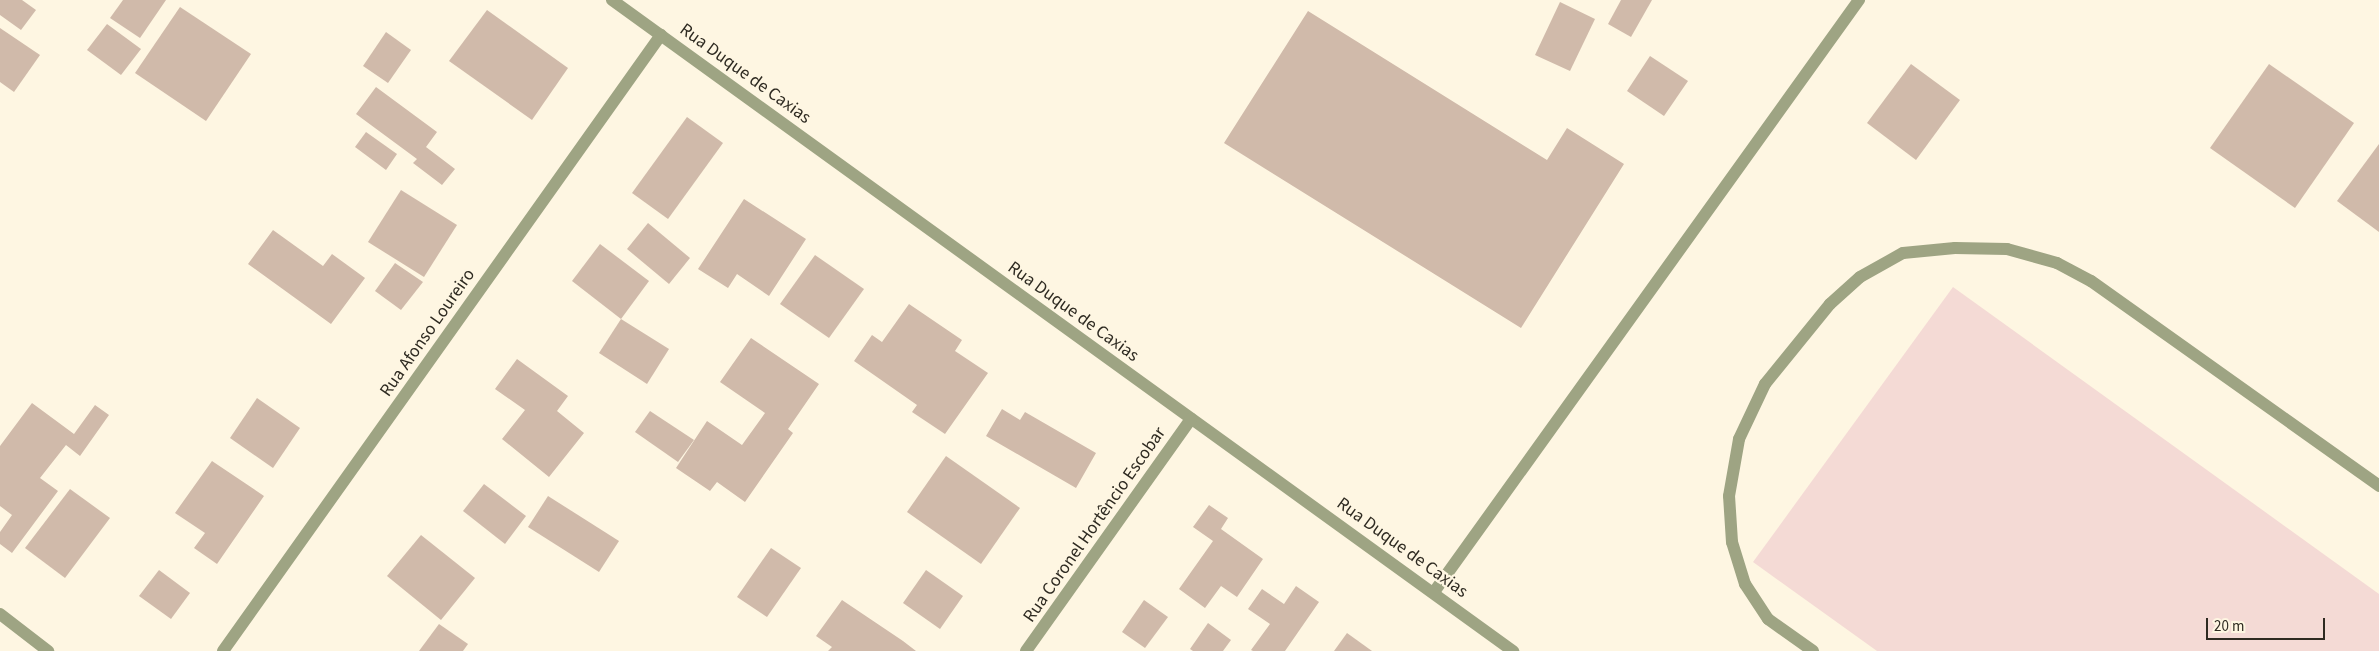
<!DOCTYPE html>
<html>
<head>
<meta charset="utf-8">
<style>
  body { margin:0 }
  #map { position:relative; width:2379px; height:651px; overflow:hidden; background:#fef6e2; font-family:"Source Sans 3",sans-serif }
  div>[style] { position:absolute }
  .green>* { inset:0; background:#f4dad5 }
  .building>* { inset:0; background:#d0baaa }
  .service>* { height:12px; margin:-6px; padding:0 6px; transform-origin:6px; border-radius:6px; background:#9ea483 }
  .minor>* { height:12px; margin:-6px; padding:0 6px; transform-origin:6px; border-radius:6px; background:#9ea483 }
  span { translate:-50% -50%; white-space:nowrap; text-align:center; line-height:1.15; -webkit-text-stroke:4.5px #fef6e2; paint-order:stroke }
  .street-label { font-size:18px; color:#2e2a21 }
  .scale { position:absolute; left:2206px; top:618px; width:119px; height:22px; box-sizing:border-box; border:2px solid #2e2a21; border-top:0; padding-left:6px; font-size:15px; line-height:18px; white-space:nowrap; color:#2e2a21; -webkit-text-stroke:4px #fef6e2; paint-order:stroke }
</style>
</head>
<body>
<div id="map">
  <div class="green">
    <div style="clip-path:polygon(1953px 287px,2379px 594px,2379px 651px,1877px 651px,1753px 562px)"></div>
  </div>
  <div class="building">
    <div style="clip-path:polygon(0 0,22px 0,36px 10px,21px 30px,0 15px)"></div>
    <div style="clip-path:polygon(123px 0,166px 0,140px 38px,110px 18px)"></div>
    <div style="clip-path:polygon(1621px 0,1652px 0,1631px 37px,1608px 24px)"></div>
    <div style="clip-path:polygon(1560px 2px,1595px 19px,1570px 71px,1535px 55px)"></div>
    <div style="clip-path:polygon(180px 7px,251px 54px,206px 121px,135px 73px)"></div>
    <div style="clip-path:polygon(487px 10px,568px 68px,532px 120px,449px 61px)"></div>
    <div style="clip-path:polygon(1308px 11px,1547px 160px,1567px 128px,1624px 164px,1521px 328px,1224px 143px)"></div>
    <div style="clip-path:polygon(107px 24px,141px 49px,121px 75px,87px 50px)"></div>
    <div style="clip-path:polygon(0 28px,40px 55px,14px 92px,0 82px)"></div>
    <div style="clip-path:polygon(386px 32px,411px 50px,388px 83px,363px 66px)"></div>
    <div style="clip-path:polygon(1650px 56px,1688px 81px,1664px 116px,1627px 91px)"></div>
    <div style="clip-path:polygon(1911px 64px,1960px 100px,1916px 160px,1867px 123px)"></div>
    <div style="clip-path:polygon(2269px 64px,2354px 123px,2295px 208px,2210px 148px)"></div>
    <div style="clip-path:polygon(376px 87px,437px 132px,426px 147px,455px 169px,442px 185px,413px 163px,417px 159px,356px 114px)"></div>
    <div style="clip-path:polygon(687px 117px,723px 143px,668px 219px,632px 193px)"></div>
    <div style="clip-path:polygon(366px 132px,397px 154px,386px 170px,355px 147px)"></div>
    <div style="clip-path:polygon(2379px 144px,2379px 232px,2337px 201px)"></div>
    <div style="clip-path:polygon(401px 190px,457px 225px,424px 277px,368px 242px)"></div>
    <div style="clip-path:polygon(744px 199px,806px 239px,769px 296px,737px 274px,728px 288px,698px 269px)"></div>
    <div style="clip-path:polygon(648px 223px,690px 258px,669px 284px,627px 249px)"></div>
    <div style="clip-path:polygon(273px 230px,323px 266px,332px 254px,365px 278px,331px 324px,248px 264px)"></div>
    <div style="clip-path:polygon(600px 244px,649px 281px,621px 319px,572px 281px)"></div>
    <div style="clip-path:polygon(815px 255px,864px 289px,829px 338px,780px 304px)"></div>
    <div style="clip-path:polygon(395px 263px,423px 282px,401px 310px,375px 291px)"></div>
    <div style="clip-path:polygon(909px 304px,962px 340px,955px 351px,988px 373px,945px 434px,912px 412px,917px 405px,854px 361px,872px 335px,882px 342px)"></div>
    <div style="clip-path:polygon(621px 319px,669px 349px,647px 384px,599px 353px)"></div>
    <div style="clip-path:polygon(751px 338px,819px 384px,788px 429px,793px 433px,745px 502px,717px 482px,710px 491px,676px 468px,707px 421px,742px 445px,765px 413px,720px 382px)"></div>
    <div style="clip-path:polygon(517px 359px,568px 396px,557px 411px,584px 433px,549px 477px,502px 439px,525px 410px,495px 389px)"></div>
    <div style="clip-path:polygon(257px 398px,300px 428px,273px 468px,230px 438px)"></div>
    <div style="clip-path:polygon(32px 403px,74px 434px,95px 405px,109px 415px,80px 456px,66px 445px,40px 478px,58px 491px,12px 553px,0 544px,0 532px,12px 515px,0 506px,0 446px)"></div>
    <div style="clip-path:polygon(1002px 409px,1020px 420px,1025px 412px,1096px 453px,1076px 488px,986px 436px)"></div>
    <div style="clip-path:polygon(650px 411px,694px 440px,678px 462px,635px 432px)"></div>
    <div style="clip-path:polygon(946px 456px,1020px 508px,981px 564px,907px 512px)"></div>
    <div style="clip-path:polygon(212px 461px,264px 496px,217px 564px,194px 548px,205px 533px,175px 513px)"></div>
    <div style="clip-path:polygon(484px 484px,526px 516px,505px 544px,463px 511px)"></div>
    <div style="clip-path:polygon(70px 489px,110px 518px,65px 578px,25px 548px)"></div>
    <div style="clip-path:polygon(548px 496px,619px 541px,599px 572px,528px 527px)"></div>
    <div style="clip-path:polygon(1209px 505px,1228px 518px,1221px 529px,1263px 559px,1237px 597px,1221px 586px,1205px 608px,1179px 589px,1213px 541px,1193px 527px)"></div>
    <div style="clip-path:polygon(421px 535px,475px 578px,441px 620px,387px 576px)"></div>
    <div style="clip-path:polygon(771px 548px,801px 568px,767px 617px,737px 597px)"></div>
    <div style="clip-path:polygon(159px 570px,190px 593px,171px 619px,139px 596px)"></div>
    <div style="clip-path:polygon(926px 570px,963px 596px,940px 629px,903px 603px)"></div>
    <div style="clip-path:polygon(1296px 586px,1319px 602px,1285px 651px,1253px 651px,1251px 650px,1270px 624px,1248px 609px,1262px 589px,1284px 604px)"></div>
    <div style="clip-path:polygon(842px 600px,903px 641px,916px 651px,828px 651px,832px 647px,816px 636px)"></div>
    <div style="clip-path:polygon(1144px 600px,1168px 617px,1145px 648px,1122px 632px)"></div>
    <div style="clip-path:polygon(1208px 623px,1231px 640px,1223px 651px,1193px 651px,1190px 649px)"></div>
    <div style="clip-path:polygon(439px 624px,468px 644px,463px 651px,419px 651px)"></div>
    <div style="clip-path:polygon(1347px 633px,1372px 651px,1334px 651px)"></div>
  </div>
  <div class="service">
    <div style="left:1434px;top:592px;width:729px;rotate:-54.33deg"></div>
    <div style="left:1813px;top:651px;width:55px;rotate:-144.6deg"></div>
    <div style="left:1768px;top:619px;width:42px;rotate:-123.3deg"></div>
    <div style="left:1745px;top:584px;width:44px;rotate:-107.2deg"></div>
    <div style="left:1732px;top:542px;width:46px;rotate:-93.7deg"></div>
    <div style="left:1729px;top:496px;width:58px;rotate:-80deg"></div>
    <div style="left:1739px;top:439px;width:61px;rotate:-64.7deg"></div>
    <div style="left:1765px;top:384px;width:103px;rotate:-50.9deg"></div>
    <div style="left:1830px;top:304px;width:40px;rotate:-42deg"></div>
    <div style="left:1860px;top:277px;width:49px;rotate:-29.2deg"></div>
    <div style="left:1903px;top:253px;width:52px;rotate:-5.5deg"></div>
    <div style="left:1955px;top:248px;width:52px;rotate:1.1deg"></div>
    <div style="left:2007px;top:249px;width:52px;rotate:15.6deg"></div>
    <div style="left:2057px;top:263px;width:38px;rotate:28deg"></div>
    <div style="left:2091px;top:281px;width:354px;rotate:35.4deg"></div>
  </div>
  <div class="minor">
    <div style="left:612px;top:0;width:1112px;rotate:35.85deg"></div>
    <div style="left:0;top:614px;width:61px;rotate:37.6deg"></div>
    <div style="left:223px;top:651px;width:756px;rotate:-54.59deg"></div>
    <div style="left:1026px;top:651px;width:285px;rotate:-54.6deg"></div>
  </div>
  <div class="street-label">
    <span style="left:745px;top:74px;rotate:36deg">Rua Duque de Caxias</span>
    <span style="left:1073px;top:312px;rotate:36deg">Rua Duque de Caxias</span>
    <span style="left:428px;top:333px;rotate:-55deg">Rua Afonso Loureiro</span>
    <span style="left:1095px;top:525px;rotate:-55deg">Rua Coronel Hortêncio Escobar</span>
    <span style="left:1402px;top:548px;rotate:36deg">Rua Duque de Caxias</span>
  </div>
  <div class="scale">20 m</div>
</div>
</body>
</html>
